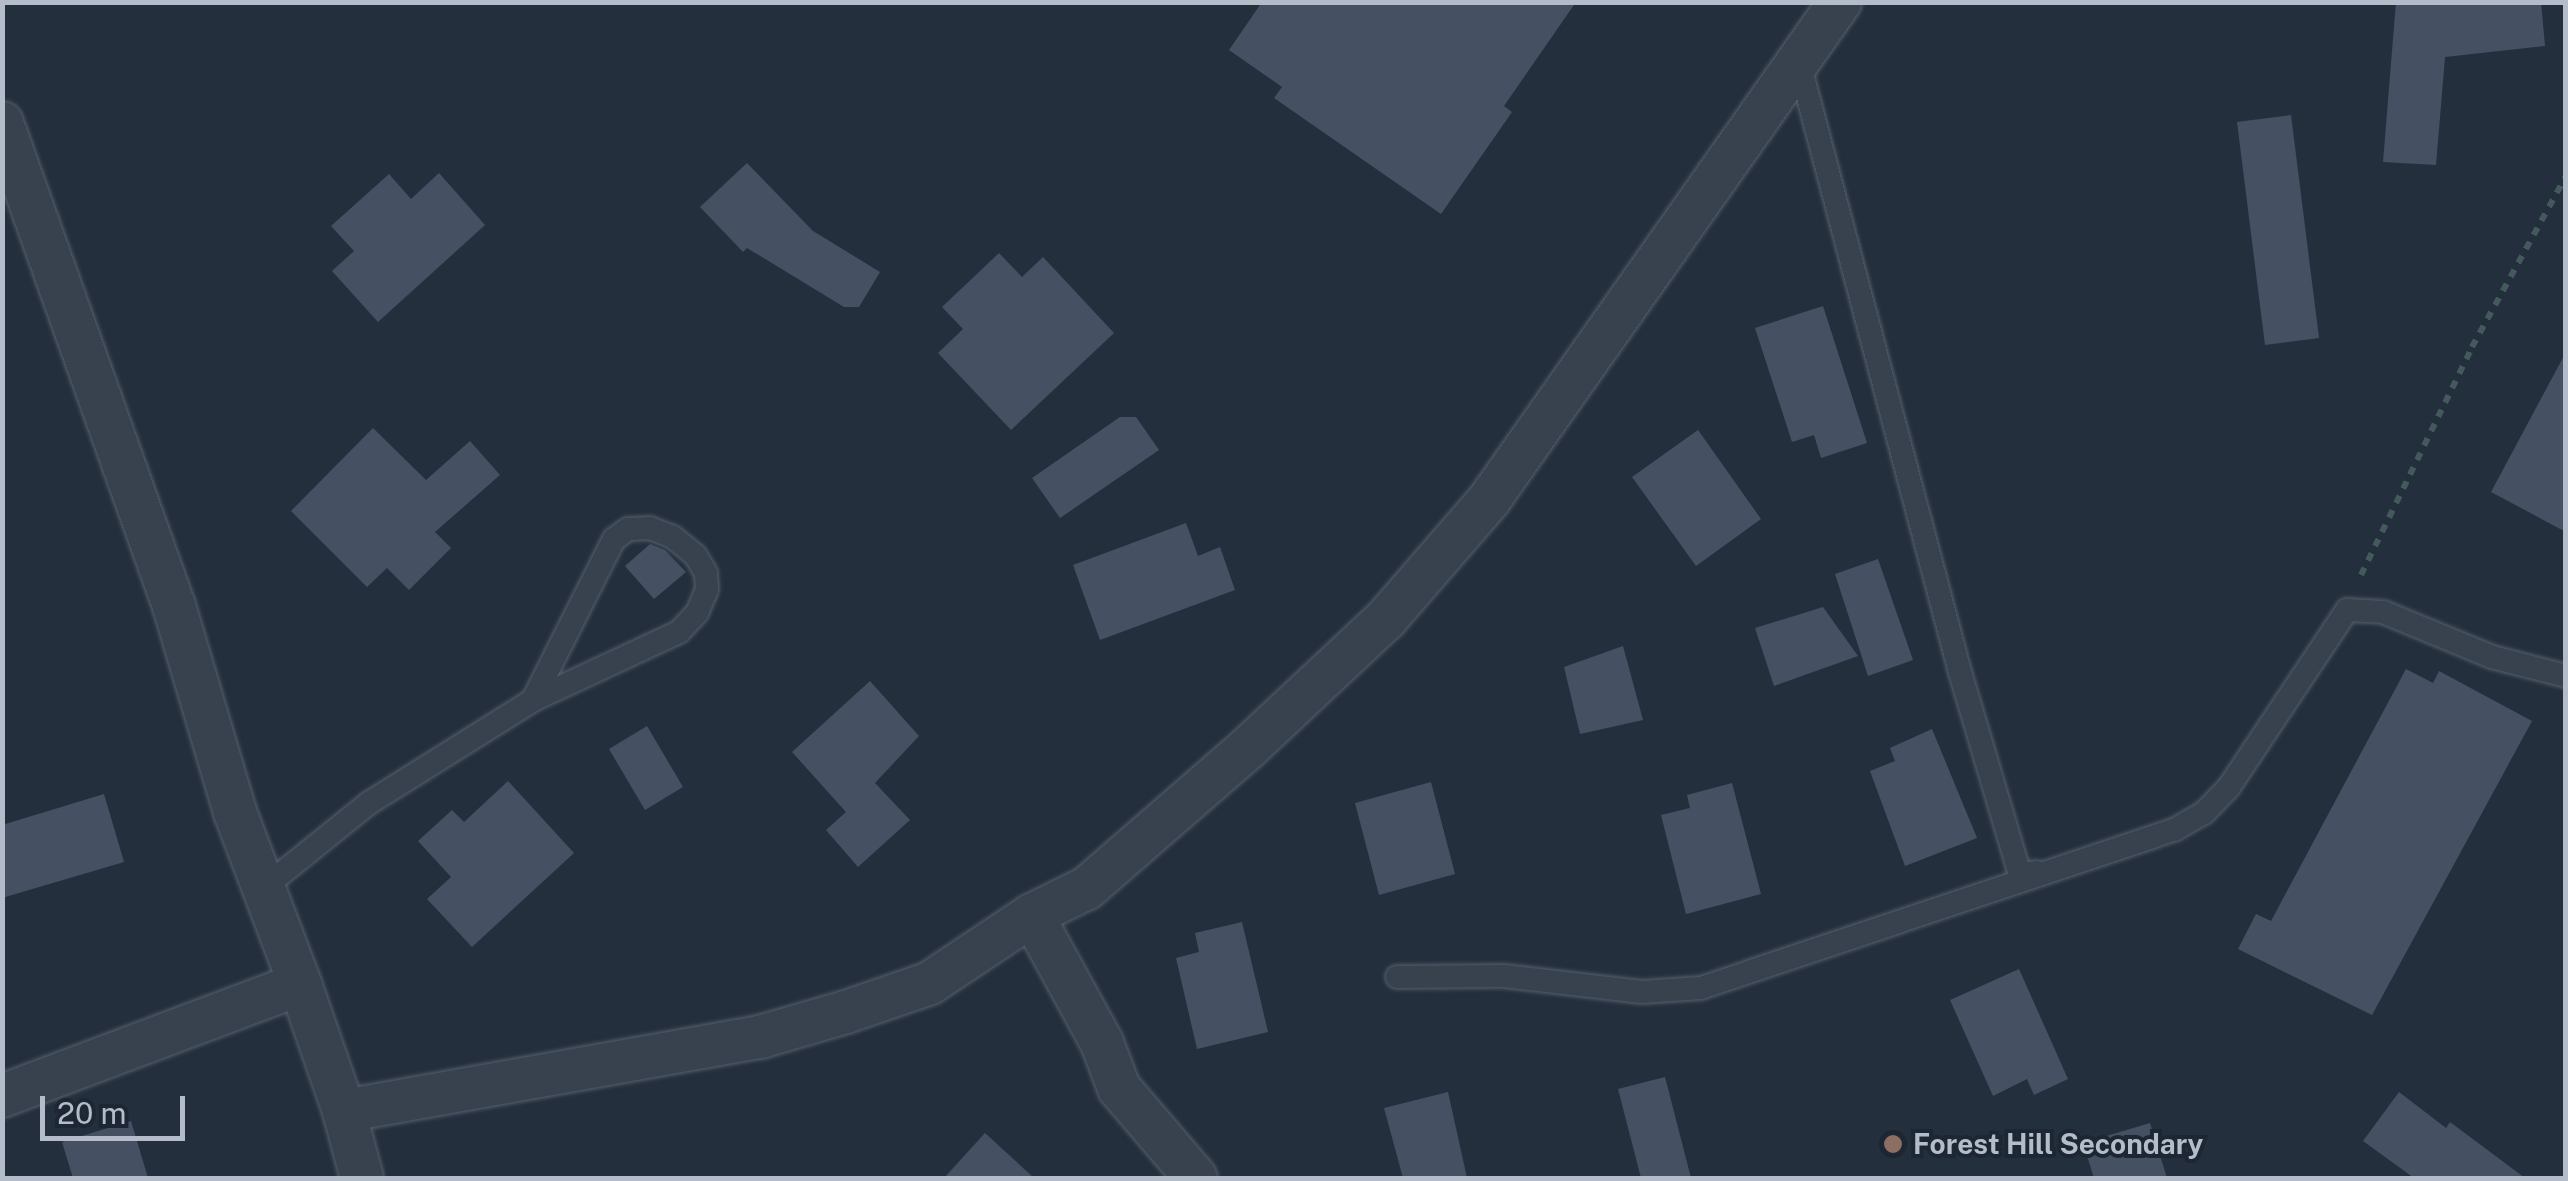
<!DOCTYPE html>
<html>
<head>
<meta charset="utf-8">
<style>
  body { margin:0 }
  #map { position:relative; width:2568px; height:1181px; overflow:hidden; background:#242f3e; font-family:"Public Sans",sans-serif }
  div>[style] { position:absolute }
  .building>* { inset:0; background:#455162 }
  .path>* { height:6px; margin-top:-3px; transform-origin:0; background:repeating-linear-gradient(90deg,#44595c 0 8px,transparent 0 16px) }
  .roads { filter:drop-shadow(0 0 2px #565f6c) drop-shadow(0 0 2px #565f6c) }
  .lane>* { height:22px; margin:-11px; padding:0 11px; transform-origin:11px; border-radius:11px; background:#38414e }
  .street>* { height:42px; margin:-21px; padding:0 21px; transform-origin:21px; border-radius:21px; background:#38414e }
  .dots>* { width:28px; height:28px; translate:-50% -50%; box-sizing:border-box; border:5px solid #1d2633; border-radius:50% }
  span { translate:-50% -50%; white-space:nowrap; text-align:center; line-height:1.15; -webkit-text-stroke:8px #1d2633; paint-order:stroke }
  .poi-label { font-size:28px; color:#b4bcc9; font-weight:700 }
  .left { translate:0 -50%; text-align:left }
  .frame { position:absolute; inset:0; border:5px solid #b4bcc9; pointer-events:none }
  .scale { position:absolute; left:40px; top:1096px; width:145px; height:45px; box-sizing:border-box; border:5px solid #b4bcc9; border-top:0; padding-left:12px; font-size:30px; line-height:35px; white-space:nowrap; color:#b4bcc9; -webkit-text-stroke:8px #1d2633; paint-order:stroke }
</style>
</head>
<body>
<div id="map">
  <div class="building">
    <div style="clip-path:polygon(1262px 2px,1576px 2px,1504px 106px,1512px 112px,1441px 214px,1274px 98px,1282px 87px,1229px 50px)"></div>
    <div style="clip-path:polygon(2396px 2px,2541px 2px,2545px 46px,2445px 57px,2436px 165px,2383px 162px)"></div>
    <div style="clip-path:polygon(2291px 115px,2319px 338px,2265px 345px,2237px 122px)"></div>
    <div style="clip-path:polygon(747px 163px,813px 231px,880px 272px,859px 307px,844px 307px,747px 248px,743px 252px,700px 207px)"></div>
    <div style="clip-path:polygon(439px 173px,485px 225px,378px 322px,332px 271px,354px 251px,331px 226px,389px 174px,411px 199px)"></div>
    <div style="clip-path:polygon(999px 253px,1022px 277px,1043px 257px,1114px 333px,1011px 430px,938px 353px,963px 329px,942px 307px)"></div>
    <div style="clip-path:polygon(1823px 306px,1867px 443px,1821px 458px,1814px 435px,1792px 442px,1755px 328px)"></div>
    <div style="clip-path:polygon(2566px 352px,2566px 532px,2491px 492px)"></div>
    <div style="clip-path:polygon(1120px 417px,1136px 417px,1159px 450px,1060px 518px,1032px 478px)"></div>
    <div style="clip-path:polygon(373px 428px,426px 480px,470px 441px,500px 475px,435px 532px,451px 548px,409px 590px,387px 568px,367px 587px,291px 511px)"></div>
    <div style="clip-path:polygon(1698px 430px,1761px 519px,1696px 566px,1632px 477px)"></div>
    <div style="clip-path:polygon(1186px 523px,1198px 556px,1220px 547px,1235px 590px,1100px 640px,1073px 565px)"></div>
    <div style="clip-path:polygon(650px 544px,665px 550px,686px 572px,654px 599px,625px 566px)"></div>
    <div style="clip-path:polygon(1878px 559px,1913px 660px,1868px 676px,1835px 574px)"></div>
    <div style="clip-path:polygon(1823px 607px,1858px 656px,1774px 686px,1755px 628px)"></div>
    <div style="clip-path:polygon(1623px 646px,1643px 720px,1580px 734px,1564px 667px)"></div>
    <div style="clip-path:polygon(2406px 669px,2433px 683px,2439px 671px,2532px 721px,2372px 1015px,2238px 949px,2256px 914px,2271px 921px)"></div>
    <div style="clip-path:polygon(870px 681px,919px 736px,875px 783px,910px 820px,858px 867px,826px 830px,846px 812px,792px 752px)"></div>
    <div style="clip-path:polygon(647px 726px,683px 787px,645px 810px,609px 749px)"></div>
    <div style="clip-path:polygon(1932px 729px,1977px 838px,1905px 866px,1870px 771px,1895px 761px,1890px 748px)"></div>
    <div style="clip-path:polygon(508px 781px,574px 853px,472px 947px,427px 899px,451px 877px,418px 841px,452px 810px,464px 822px)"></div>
    <div style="clip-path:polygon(1431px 782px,1455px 874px,1379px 895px,1355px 803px)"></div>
    <div style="clip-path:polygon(1732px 783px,1761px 894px,1686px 914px,1661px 815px,1690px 808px,1687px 795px)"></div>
    <div style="clip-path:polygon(104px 794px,124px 862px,2px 898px,2px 825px)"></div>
    <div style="clip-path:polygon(1242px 922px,1268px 1032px,1197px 1049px,1176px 958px,1199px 952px,1195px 933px)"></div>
    <div style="clip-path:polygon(2019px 969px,2068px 1079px,2034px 1095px,2027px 1079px,1993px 1096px,1950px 1000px)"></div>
    <div style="clip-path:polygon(1665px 1077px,1691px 1178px,1641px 1178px,1618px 1089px)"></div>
    <div style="clip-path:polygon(1448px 1092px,1467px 1178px,1403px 1178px,1384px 1108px)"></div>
    <div style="clip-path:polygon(2399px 1092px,2446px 1128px,2450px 1122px,2525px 1178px,2414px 1178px,2363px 1141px)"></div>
    <div style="clip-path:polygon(131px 1121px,148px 1178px,73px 1178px,62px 1142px)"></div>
    <div style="clip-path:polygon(2150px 1123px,2167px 1178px,2094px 1178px,2083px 1143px)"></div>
    <div style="clip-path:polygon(985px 1133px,1034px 1178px,944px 1178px)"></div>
  </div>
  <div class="path">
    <div style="left:2361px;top:575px;width:254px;rotate:-64deg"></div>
    <div style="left:2472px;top:347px;width:195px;rotate:-61.2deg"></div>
  </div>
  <div class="roads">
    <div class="lane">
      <div style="left:1798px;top:59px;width:634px;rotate:75.2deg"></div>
      <div style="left:1960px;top:672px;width:211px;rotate:73.5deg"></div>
      <div style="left:2020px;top:874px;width:16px;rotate:-7deg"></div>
      <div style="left:266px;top:886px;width:132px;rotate:-38.9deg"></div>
      <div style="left:369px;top:803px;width:194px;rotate:-32.1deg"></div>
      <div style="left:533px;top:700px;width:161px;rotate:-25deg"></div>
      <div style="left:679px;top:632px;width:26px;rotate:-47deg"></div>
      <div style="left:697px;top:613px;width:26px;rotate:-67deg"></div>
      <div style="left:707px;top:589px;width:16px;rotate:-94deg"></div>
      <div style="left:706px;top:573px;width:21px;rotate:-121deg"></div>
      <div style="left:695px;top:555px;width:28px;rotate:-141deg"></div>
      <div style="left:673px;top:537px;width:25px;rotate:-159deg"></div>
      <div style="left:650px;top:528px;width:22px;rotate:177deg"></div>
      <div style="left:628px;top:529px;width:17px;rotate:144deg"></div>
      <div style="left:614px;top:539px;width:180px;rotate:116.7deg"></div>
      <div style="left:1397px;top:977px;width:107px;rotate:-0.5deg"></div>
      <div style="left:1504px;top:976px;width:139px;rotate:6.6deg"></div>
      <div style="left:1642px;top:992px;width:59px;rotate:-3.9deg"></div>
      <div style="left:1701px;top:988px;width:499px;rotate:-18.5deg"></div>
      <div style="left:2174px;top:830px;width:34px;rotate:-30deg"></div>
      <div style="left:2204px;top:813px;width:36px;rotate:-46deg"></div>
      <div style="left:2229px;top:787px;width:213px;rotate:-56.3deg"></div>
      <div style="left:2347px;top:610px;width:36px;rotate:3deg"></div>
      <div style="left:2383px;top:612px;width:118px;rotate:22.4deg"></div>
      <div style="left:2492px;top:657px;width:76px;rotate:14.4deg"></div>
    </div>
    <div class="street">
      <div style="left:2px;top:123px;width:513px;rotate:70.4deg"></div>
      <div style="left:174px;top:606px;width:215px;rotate:73.5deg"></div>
      <div style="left:235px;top:812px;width:184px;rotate:69.3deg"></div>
      <div style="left:300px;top:984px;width:134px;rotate:70.9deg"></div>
      <div style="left:344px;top:1111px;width:69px;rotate:75deg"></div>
      <div style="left:1032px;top:915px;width:146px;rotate:61.3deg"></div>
      <div style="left:1102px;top:1043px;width:48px;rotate:69.3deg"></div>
      <div style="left:1119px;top:1088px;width:118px;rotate:49.5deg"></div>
      <div style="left:2px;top:1096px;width:318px;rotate:-20.6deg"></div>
      <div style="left:344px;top:1111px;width:423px;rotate:-10.1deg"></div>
      <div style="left:760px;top:1037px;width:90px;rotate:-16.2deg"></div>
      <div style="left:846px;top:1012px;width:89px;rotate:-19deg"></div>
      <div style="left:930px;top:983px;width:123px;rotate:-33.7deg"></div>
      <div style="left:1032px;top:915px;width:61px;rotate:-26.1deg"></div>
      <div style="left:1087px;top:888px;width:213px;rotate:-41deg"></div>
      <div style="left:1248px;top:748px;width:189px;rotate:-43.1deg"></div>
      <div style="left:1386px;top:619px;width:157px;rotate:-49.1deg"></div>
      <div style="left:1489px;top:500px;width:609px;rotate:-54.82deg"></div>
    </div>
  </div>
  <div class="dots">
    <div style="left:1893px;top:1144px;background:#8d6e63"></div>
  </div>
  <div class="poi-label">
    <span class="left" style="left:1913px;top:1144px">Forest Hill Secondary</span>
  </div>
  <div class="frame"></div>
  <div class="scale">20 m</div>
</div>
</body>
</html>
